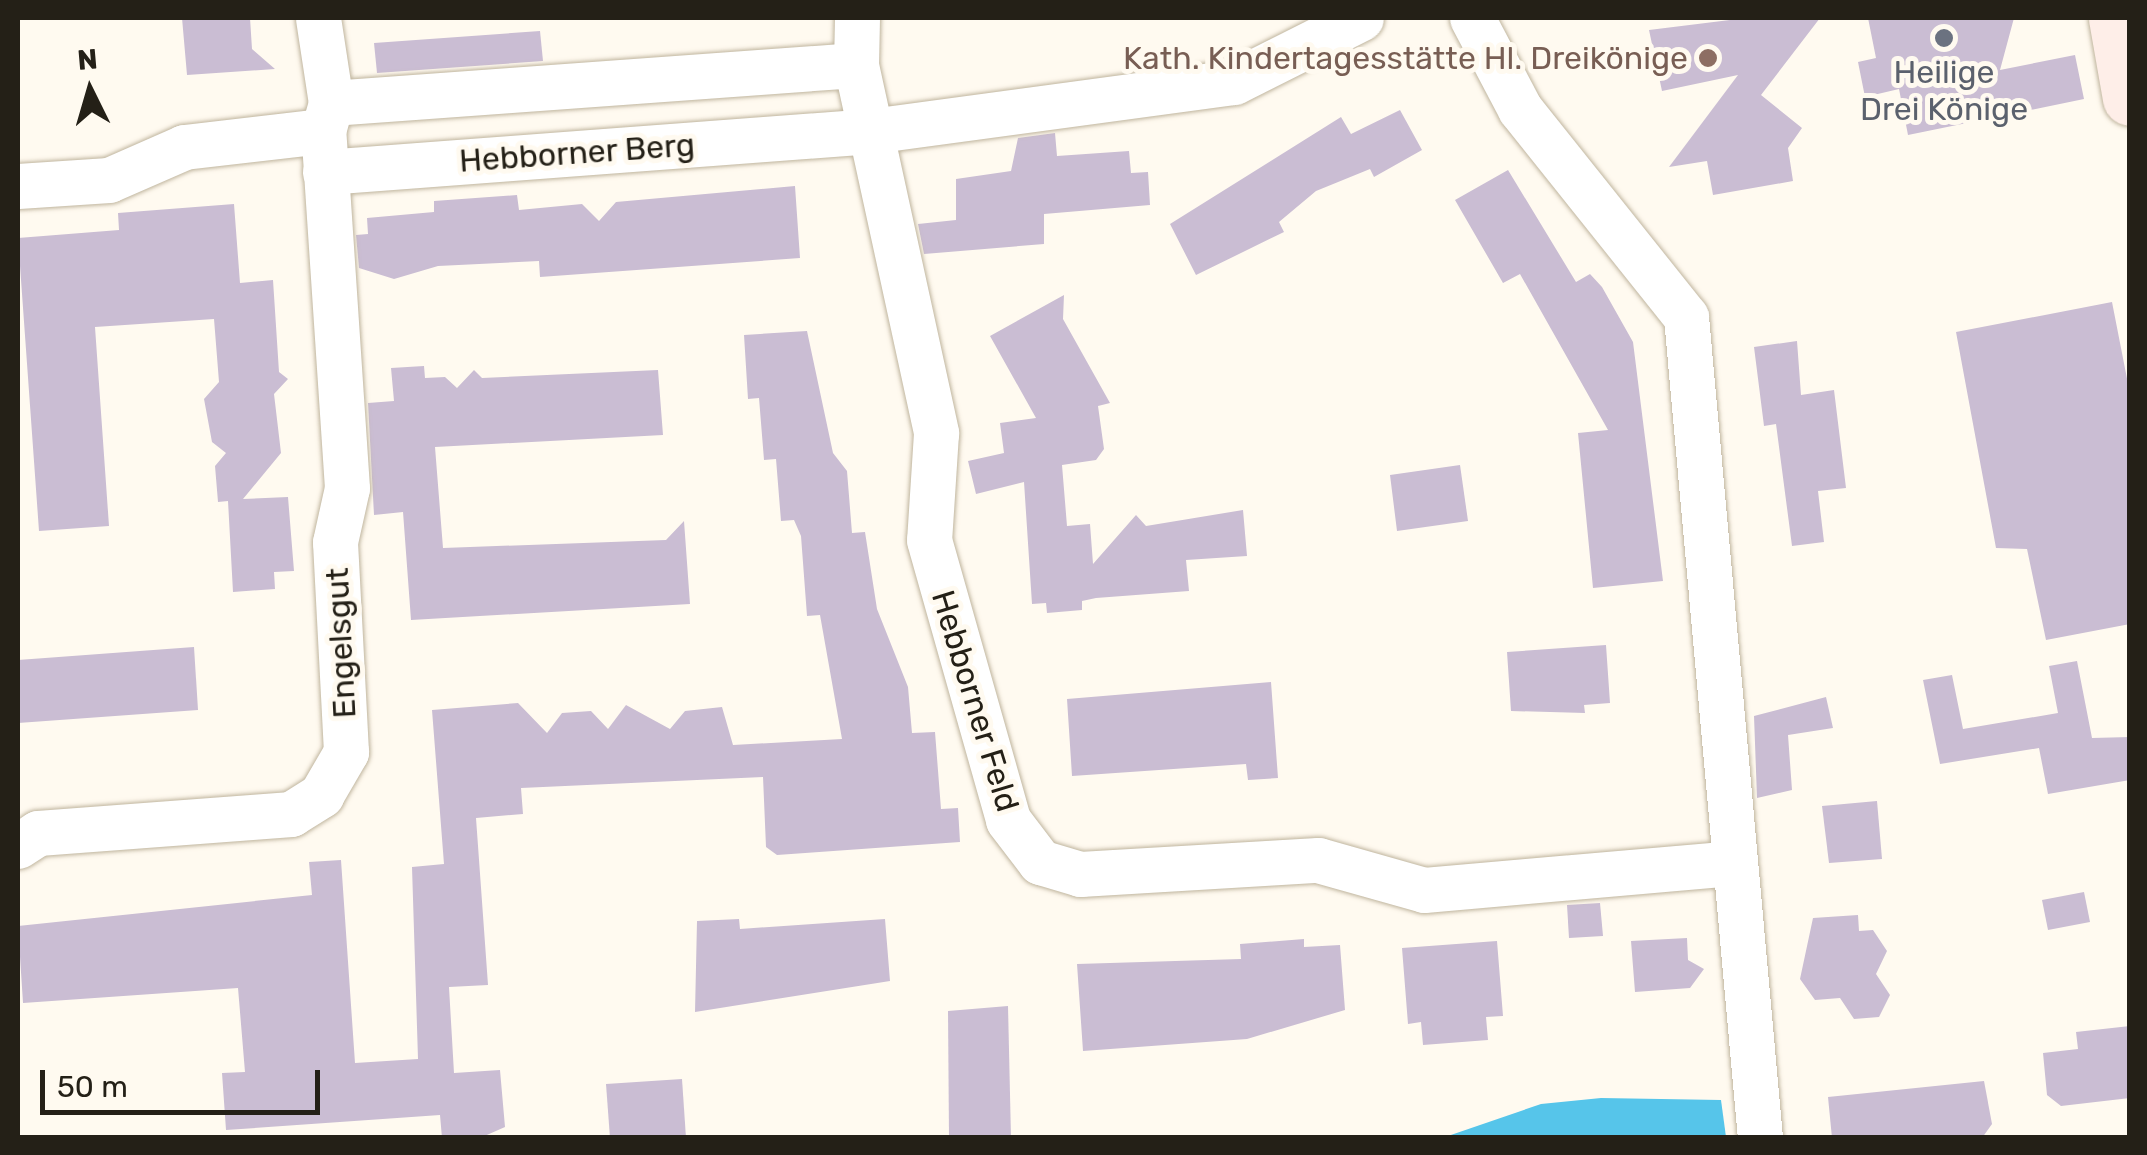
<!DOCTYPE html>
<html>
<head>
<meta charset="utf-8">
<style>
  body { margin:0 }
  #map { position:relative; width:2147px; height:1155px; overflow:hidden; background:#fffaf0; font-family:Rubik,sans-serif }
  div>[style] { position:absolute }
  .water>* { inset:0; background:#56c5ea }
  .building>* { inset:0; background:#cabdd3 }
  .roads { filter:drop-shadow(0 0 2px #c0b59e) drop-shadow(0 0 2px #c0b59e) }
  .minor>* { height:45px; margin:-22.5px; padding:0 22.5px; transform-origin:22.5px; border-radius:22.5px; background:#fff }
  .secondary>* { height:55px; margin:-27.5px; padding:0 27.5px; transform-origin:27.5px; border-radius:27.5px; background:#feeee8 }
  .dots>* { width:28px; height:28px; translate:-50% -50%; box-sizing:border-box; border:5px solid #fffaf0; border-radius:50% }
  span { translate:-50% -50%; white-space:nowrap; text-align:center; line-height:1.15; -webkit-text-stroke:10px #fffaf0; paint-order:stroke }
  .education-label { font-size:32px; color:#785e54 }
  .right { translate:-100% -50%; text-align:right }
  .worship-label { font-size:32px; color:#5b616d }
  .street-label { font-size:32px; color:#242017 }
  .frame { position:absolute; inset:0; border:20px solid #242017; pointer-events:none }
  .north { position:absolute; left:40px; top:40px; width:100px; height:100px; -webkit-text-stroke:8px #fffaf0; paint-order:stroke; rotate:355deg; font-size:28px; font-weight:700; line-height:40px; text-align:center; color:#242017 }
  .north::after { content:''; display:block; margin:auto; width:35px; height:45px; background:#242017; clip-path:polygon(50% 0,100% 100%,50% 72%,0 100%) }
  .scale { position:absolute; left:40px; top:1070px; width:280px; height:45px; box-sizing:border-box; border:5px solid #242017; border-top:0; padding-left:12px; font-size:30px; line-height:35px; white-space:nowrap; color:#242017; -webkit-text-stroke:8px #fffaf0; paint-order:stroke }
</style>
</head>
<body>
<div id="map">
  <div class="water">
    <div style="clip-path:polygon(1601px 1098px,1721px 1100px,1726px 1137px,1445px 1137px,1541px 1104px)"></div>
  </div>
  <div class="building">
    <div style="clip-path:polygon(182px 18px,250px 18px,252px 49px,275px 69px,187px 75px)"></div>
    <div style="clip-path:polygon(1746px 18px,1820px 18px,1761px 95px,1802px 128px,1788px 148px,1793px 181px,1713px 195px,1707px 161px,1669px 167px,1738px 75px,1662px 91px,1649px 30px)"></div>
    <div style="clip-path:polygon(1868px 18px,2014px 18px,2000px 70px,2075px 55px,2084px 99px,1908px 135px,1899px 89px,1865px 97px,1858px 62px,1876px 58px)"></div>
    <div style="clip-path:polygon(540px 31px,543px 61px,377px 73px,374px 43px)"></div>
    <div style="clip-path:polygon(1400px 110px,1422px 150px,1374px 177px,1370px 169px,1316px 191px,1279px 222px,1284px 232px,1196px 275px,1170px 224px,1341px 117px,1351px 134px)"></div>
    <div style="clip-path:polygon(1055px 133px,1057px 156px,1129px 151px,1131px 173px,1148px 172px,1150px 205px,1044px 214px,1044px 244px,924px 254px,918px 224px,956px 220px,956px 179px,1011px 171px,1018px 138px)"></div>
    <div style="clip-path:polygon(1508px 170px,1576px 282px,1590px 274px,1602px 287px,1633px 342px,1663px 581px,1593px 588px,1578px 433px,1608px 430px,1520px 274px,1503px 283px,1455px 200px)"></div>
    <div style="clip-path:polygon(795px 186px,800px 258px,540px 277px,539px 261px,438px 266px,394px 279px,359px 268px,356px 235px,368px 234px,367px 218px,434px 212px,434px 201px,517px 195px,519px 210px,582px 204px,599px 221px,616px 202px)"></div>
    <div style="clip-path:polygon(234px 204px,240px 283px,273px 280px,279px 372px,288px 379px,274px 394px,281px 453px,243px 499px,288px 497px,294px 571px,274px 572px,275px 589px,233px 592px,228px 501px,218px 502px,215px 466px,226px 453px,212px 442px,204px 399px,219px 382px,214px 319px,95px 327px,109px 526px,39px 531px,18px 238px,119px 230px,118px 213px)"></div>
    <div style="clip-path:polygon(1064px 295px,1063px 319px,1110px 403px,1098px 406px,1104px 449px,1096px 460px,1062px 465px,1067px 526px,1090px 524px,1093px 564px,1136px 515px,1146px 526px,1243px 510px,1247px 556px,1186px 560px,1189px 591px,1096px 598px,1082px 601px,1082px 610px,1047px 613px,1046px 603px,1032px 604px,1024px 482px,976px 494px,968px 461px,1004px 453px,1000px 423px,1036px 418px,990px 336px)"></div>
    <div style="clip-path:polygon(2112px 302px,2130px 394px,2130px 624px,2046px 640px,2027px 549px,1996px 548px,1956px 332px)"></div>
    <div style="clip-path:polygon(807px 331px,833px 453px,847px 471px,852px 533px,865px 532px,877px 609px,908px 687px,912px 733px,935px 732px,941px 809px,958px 808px,960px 842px,777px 855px,766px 847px,763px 777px,521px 788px,523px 814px,476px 818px,488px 985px,449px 987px,454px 1073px,500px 1070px,505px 1127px,480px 1138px,442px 1138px,440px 1115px,226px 1130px,222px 1073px,245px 1072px,238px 988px,23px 1003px,18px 926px,312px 895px,309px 862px,341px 860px,355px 1063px,418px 1059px,412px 867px,444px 864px,432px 710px,518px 703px,547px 733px,562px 713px,591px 711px,608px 729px,626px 705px,670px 729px,685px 711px,722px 707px,733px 745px,842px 739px,820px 615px,807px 616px,801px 536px,794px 520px,781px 521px,776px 459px,764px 460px,759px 398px,748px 399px,744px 335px)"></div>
    <div style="clip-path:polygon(1797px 341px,1801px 395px,1834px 390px,1846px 488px,1818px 491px,1824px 542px,1792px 546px,1776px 424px,1764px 426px,1754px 347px)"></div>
    <div style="clip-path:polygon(424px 366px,425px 378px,445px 377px,457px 388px,474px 370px,482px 378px,658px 370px,663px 435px,435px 447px,443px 548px,666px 540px,684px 521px,690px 604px,411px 620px,403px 512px,374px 515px,368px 403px,394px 401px,391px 368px)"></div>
    <div style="clip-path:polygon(1460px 465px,1468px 521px,1397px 531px,1390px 475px)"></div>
    <div style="clip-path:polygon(1606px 645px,1610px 703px,1584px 705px,1585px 713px,1511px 711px,1507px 652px)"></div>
    <div style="clip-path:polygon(194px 647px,198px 710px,18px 723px,18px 660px)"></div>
    <div style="clip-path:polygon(2077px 661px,2092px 738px,2130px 737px,2130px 780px,2048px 794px,2039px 748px,1940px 764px,1923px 680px,1952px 675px,1963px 729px,2058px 713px,2049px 666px)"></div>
    <div style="clip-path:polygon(1271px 682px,1278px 778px,1248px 780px,1246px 764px,1072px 776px,1067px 699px)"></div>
    <div style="clip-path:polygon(1826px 697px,1833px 728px,1788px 735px,1792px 790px,1757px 798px,1754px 716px)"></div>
    <div style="clip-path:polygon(1877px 801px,1882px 859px,1829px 863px,1822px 806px)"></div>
    <div style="clip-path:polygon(2084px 892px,2090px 922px,2048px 930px,2042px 900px)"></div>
    <div style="clip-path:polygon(1600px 903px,1603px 936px,1569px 938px,1567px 905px)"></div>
    <div style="clip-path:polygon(1858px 915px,1859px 931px,1873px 930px,1887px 951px,1876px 974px,1890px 995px,1879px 1017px,1854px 1019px,1840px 998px,1815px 1000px,1800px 979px,1813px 918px)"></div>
    <div style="clip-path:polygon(739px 919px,740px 929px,885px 919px,890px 981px,695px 1012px,697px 921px)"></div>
    <div style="clip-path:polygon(1687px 938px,1688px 960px,1704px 969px,1690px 988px,1635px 992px,1631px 941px)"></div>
    <div style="clip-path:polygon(1304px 939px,1304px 947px,1340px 945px,1345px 1010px,1247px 1039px,1083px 1051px,1077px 964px,1241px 959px,1240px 944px)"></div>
    <div style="clip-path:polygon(1497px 941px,1503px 1016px,1486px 1017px,1488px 1040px,1423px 1045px,1421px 1022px,1408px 1024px,1402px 948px)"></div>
    <div style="clip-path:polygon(1008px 1006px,1011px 1138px,949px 1138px,948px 1011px)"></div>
    <div style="clip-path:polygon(2130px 1026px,2130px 1098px,2061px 1106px,2047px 1095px,2043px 1053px,2078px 1049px,2076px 1032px)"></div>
    <div style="clip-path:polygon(682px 1079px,686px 1138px,610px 1138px,606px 1084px)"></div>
    <div style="clip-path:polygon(1984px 1081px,1992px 1124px,1982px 1138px,1832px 1138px,1828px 1097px)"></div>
  </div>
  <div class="roads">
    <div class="minor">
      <div style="left:857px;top:18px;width:47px;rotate:91.2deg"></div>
      <div style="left:856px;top:65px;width:377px;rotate:77.7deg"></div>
      <div style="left:936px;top:433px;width:107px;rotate:93.7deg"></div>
      <div style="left:929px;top:540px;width:291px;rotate:74.2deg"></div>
      <div style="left:1008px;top:820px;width:53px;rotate:52.7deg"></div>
      <div style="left:1040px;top:862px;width:42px;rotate:16.7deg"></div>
      <div style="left:1080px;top:874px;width:238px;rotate:-3.4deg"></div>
      <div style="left:1318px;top:860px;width:110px;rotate:15.8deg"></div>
      <div style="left:1424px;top:890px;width:312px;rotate:-5deg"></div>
      <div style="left:1472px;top:18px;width:103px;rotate:62.2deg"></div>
      <div style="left:1520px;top:109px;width:266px;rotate:51.4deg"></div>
      <div style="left:1686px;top:317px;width:824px;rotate:84.85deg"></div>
      <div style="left:331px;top:103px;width:526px;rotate:-4.14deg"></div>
      <div style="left:325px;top:172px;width:548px;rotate:-4.29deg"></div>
      <div style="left:871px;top:131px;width:366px;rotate:-7.7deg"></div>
      <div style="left:1234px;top:82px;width:142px;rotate:-26.7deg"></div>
      <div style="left:18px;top:186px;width:91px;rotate:-3.8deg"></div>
      <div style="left:109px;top:180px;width:82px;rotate:-23.7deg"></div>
      <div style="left:184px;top:147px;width:140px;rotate:-6.6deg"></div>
      <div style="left:18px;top:846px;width:24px;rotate:-33deg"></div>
      <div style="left:38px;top:833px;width:254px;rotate:-4.3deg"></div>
      <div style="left:291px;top:814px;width:36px;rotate:-32deg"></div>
      <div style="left:321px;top:795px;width:50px;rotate:-59.8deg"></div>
      <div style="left:346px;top:752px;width:210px;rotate:-93deg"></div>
      <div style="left:335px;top:542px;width:55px;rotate:-77.5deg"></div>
      <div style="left:347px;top:488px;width:358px;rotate:-93.8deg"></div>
      <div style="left:323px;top:131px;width:29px;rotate:-74deg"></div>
      <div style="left:331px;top:103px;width:86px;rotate:-98.7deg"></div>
    </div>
    <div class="secondary">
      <div style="left:2116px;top:18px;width:81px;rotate:80.1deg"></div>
    </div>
  </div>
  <div class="dots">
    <div style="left:1944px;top:38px;background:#6b7280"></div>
    <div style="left:1708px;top:58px;background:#8d6e63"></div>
  </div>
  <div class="education-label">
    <span class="right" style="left:1688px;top:58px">Kath. Kindertagesstätte Hl. Dreikönige</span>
  </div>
  <div class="worship-label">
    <span style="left:1944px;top:91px">Heilige<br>Drei Könige</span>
  </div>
  <div class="street-label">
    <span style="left:577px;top:153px;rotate:-4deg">Hebborner Berg</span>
    <span style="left:341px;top:643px;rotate:-93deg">Engelsgut</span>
    <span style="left:975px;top:701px;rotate:73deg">Hebborner Feld</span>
  </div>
  <div class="frame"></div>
  <div class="north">N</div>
  <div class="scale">50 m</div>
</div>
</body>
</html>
